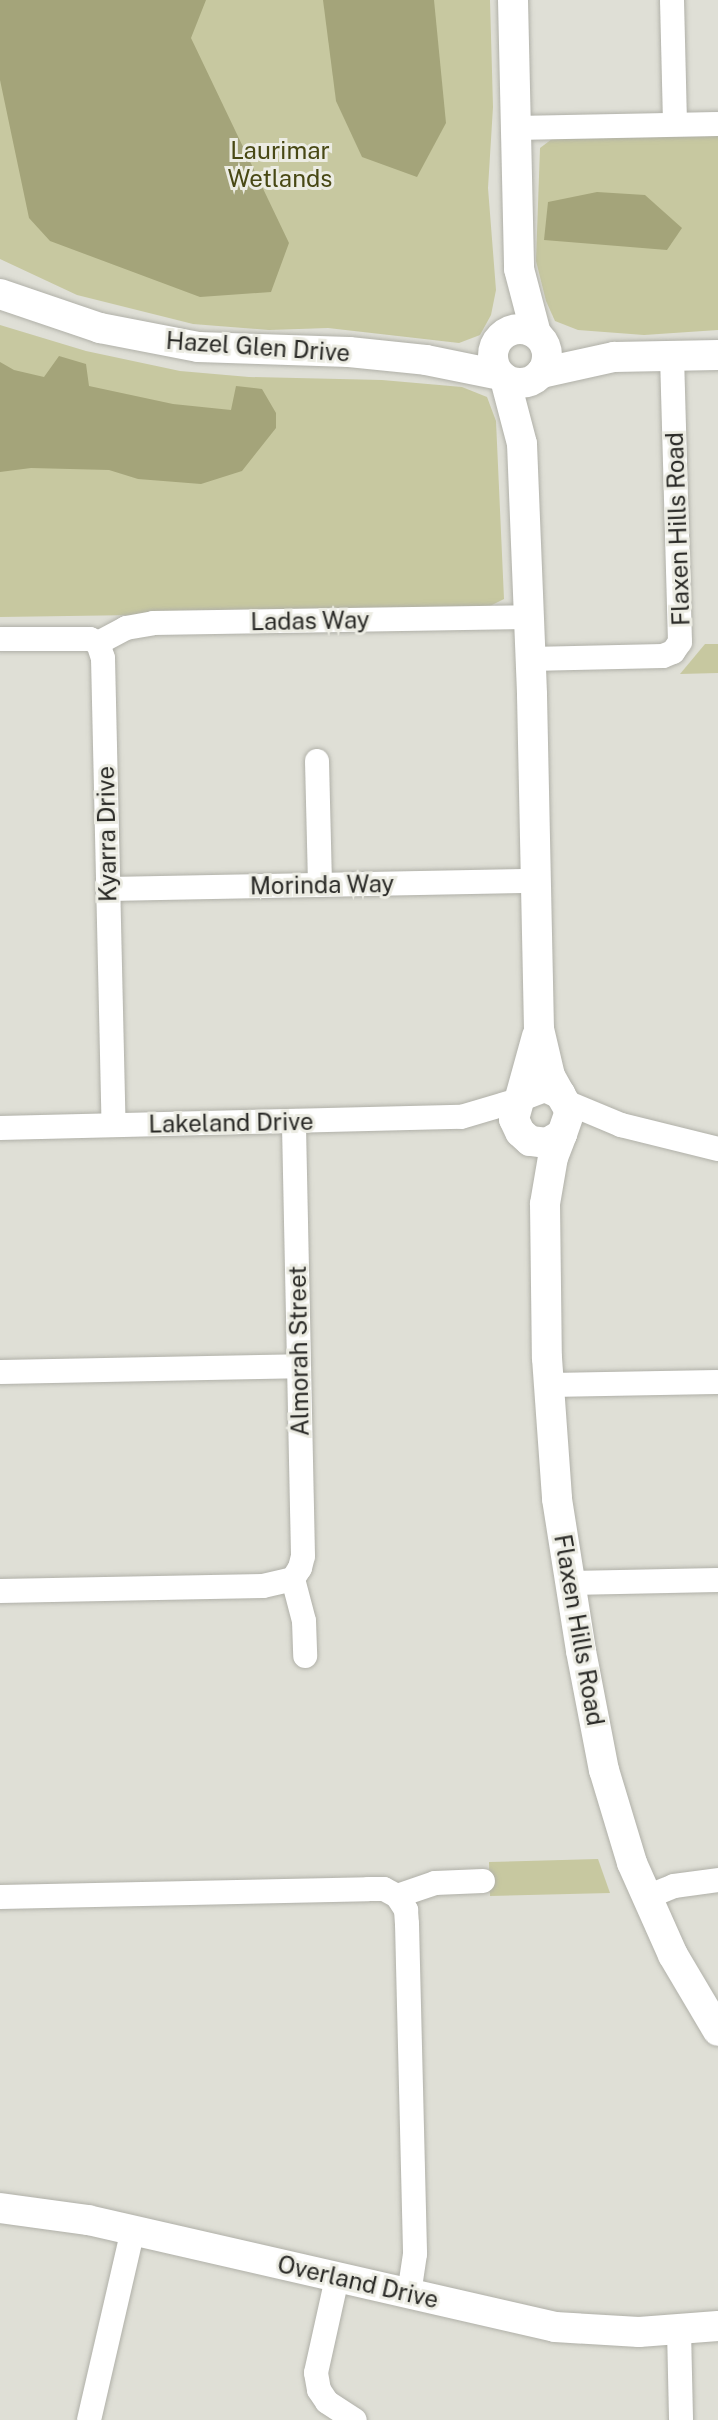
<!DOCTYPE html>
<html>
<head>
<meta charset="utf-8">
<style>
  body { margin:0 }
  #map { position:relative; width:718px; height:2420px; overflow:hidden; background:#dfdfd6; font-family:"Public Sans",sans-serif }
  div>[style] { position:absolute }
  .green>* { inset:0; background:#c7c8a0 }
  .water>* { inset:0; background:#a4a47a }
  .roads { filter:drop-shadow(0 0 2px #b0b0a8) drop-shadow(0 0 2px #b0b0a8) }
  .minor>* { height:24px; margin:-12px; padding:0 12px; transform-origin:12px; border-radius:12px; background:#fff }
  .tertiary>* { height:30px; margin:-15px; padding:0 15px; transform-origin:15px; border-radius:15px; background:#fff }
  .tertiary>.ring { margin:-15px; padding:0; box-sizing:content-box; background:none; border:30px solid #fff; border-radius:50% }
  span { translate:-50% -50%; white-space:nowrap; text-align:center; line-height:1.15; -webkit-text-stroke:6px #ecece3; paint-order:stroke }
  .park-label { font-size:24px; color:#484814 }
  .street-label { font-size:24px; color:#2a2a27 }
</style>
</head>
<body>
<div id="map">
  <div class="green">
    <div style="clip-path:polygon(0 0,490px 0,493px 107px,488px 188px,496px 290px,491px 315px,480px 335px,459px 343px,328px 328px,269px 330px,193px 324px,77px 295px,0 259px)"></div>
    <div style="clip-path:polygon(718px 136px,718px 330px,644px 335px,578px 330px,555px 321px,546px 301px,536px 261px,540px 148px,552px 139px)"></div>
    <div style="clip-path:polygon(0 325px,86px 351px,180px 371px,249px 377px,382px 380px,462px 387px,487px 397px,496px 421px,504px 599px,482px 610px,0 617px)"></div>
    <div style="clip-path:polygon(705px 644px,718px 644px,718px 673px,680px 674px)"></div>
    <div style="clip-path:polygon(598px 1859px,610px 1893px,490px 1896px,489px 1862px)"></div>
  </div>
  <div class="water">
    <div style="clip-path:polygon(0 0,206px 0,191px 38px,289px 243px,271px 292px,200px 297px,50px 241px,29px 218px,0 80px)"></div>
    <div style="clip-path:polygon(323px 0,434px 0,446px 123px,417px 177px,362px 157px,336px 101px)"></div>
    <div style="clip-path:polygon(597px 192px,645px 195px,682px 228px,667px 250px,544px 240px,548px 202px)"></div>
    <div style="clip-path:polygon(59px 356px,86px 364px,89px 386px,173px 404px,231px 410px,236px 386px,262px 389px,276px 413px,276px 428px,242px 471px,201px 484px,138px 479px,109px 470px,31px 468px,0 472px,0 362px,14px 370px,44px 377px)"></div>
  </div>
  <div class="roads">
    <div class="minor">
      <div style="left:672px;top:0;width:124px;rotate:88.6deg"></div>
      <div style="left:515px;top:128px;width:203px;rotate:-1.1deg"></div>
      <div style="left:0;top:639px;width:90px"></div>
      <div style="left:90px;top:639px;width:9px;rotate:27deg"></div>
      <div style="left:98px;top:643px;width:16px;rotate:72deg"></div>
      <div style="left:103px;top:658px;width:467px;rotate:88.7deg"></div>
      <div style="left:98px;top:643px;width:32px;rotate:-28deg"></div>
      <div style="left:126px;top:628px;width:27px;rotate:-10deg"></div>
      <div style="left:153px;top:623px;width:374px;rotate:-0.9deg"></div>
      <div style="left:530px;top:659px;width:133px;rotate:-1.3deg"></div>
      <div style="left:663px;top:656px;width:11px;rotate:-22deg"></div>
      <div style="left:673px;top:652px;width:12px;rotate:-55deg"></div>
      <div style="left:680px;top:642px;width:286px;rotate:-91.6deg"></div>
      <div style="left:317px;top:761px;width:124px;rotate:88.6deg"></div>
      <div style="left:108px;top:889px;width:429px;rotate:-1.1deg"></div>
      <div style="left:566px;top:1102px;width:60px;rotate:22.7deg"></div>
      <div style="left:621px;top:1125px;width:100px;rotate:13.9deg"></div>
      <div style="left:0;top:1128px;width:461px;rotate:-1.4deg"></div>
      <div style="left:461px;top:1117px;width:59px;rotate:-16.6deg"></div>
      <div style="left:0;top:1372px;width:299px;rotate:-1.1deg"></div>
      <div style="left:548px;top:1385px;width:170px;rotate:-1deg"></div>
      <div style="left:293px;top:1579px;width:43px;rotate:75.3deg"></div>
      <div style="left:304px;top:1621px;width:35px;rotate:88deg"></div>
      <div style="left:570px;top:1583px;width:148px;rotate:-1.2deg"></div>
      <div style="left:0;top:1591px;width:263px;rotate:-1.1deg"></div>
      <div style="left:263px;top:1586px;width:31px;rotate:-13deg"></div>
      <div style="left:293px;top:1579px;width:13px;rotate:-58deg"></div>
      <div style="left:300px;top:1568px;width:12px;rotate:-76deg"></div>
      <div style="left:303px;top:1556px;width:435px;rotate:-91.2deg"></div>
      <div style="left:397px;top:1896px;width:40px;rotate:-18.9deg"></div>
      <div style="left:435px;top:1883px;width:48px;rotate:-2.4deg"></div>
      <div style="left:0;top:1897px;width:368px;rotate:-1.2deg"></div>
      <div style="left:368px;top:1889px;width:16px"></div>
      <div style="left:384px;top:1889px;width:15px;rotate:28deg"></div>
      <div style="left:397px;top:1896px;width:17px;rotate:57deg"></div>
      <div style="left:406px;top:1910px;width:14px;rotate:86deg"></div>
      <div style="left:407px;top:1924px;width:330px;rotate:88.6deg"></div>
      <div style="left:415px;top:2254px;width:40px;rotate:98.5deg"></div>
      <div style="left:647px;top:1897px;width:29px;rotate:-22deg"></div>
      <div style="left:674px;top:1886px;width:44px;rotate:-7.8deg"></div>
      <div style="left:337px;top:2278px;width:97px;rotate:102.5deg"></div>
      <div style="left:316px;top:2373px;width:17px;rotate:80deg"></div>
      <div style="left:319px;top:2390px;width:14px;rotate:56deg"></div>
      <div style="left:327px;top:2402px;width:33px;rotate:33deg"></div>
      <div style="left:679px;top:2330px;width:90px;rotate:88.7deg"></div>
      <div style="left:89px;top:2420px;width:195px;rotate:-77deg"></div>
    </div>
    <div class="tertiary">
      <div style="left:513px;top:0;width:269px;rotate:88.7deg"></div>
      <div style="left:519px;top:269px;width:67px;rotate:75.3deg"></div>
      <div style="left:0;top:294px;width:106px;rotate:18.8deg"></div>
      <div style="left:100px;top:328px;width:100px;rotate:11deg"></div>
      <div style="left:198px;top:347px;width:151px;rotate:1.9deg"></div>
      <div style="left:349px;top:352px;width:77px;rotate:5.9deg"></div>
      <div style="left:426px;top:360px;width:76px;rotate:11.5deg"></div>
      <div class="ring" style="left:493px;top:329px;width:24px;height:24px"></div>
      <div style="left:541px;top:373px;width:75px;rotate:-12.4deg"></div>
      <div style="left:614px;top:357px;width:104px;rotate:-1.1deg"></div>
      <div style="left:505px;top:379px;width:67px;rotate:75.3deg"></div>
      <div style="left:522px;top:444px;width:251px;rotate:87.7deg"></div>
      <div style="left:532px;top:695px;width:334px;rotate:88.8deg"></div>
      <div style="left:539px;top:1029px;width:48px;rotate:76.8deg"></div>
      <div style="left:550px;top:1076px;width:21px;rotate:61deg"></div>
      <div style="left:521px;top:1096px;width:26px;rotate:-21deg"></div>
      <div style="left:545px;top:1087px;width:17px;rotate:25deg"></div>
      <div style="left:560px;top:1094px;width:20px;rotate:60deg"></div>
      <div style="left:570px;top:1111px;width:24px;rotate:109deg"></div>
      <div style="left:562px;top:1134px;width:17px;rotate:149deg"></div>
      <div style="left:547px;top:1143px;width:17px;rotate:-173deg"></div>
      <div style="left:530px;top:1141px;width:13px;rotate:-138deg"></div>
      <div style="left:520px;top:1132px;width:14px;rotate:-115deg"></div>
      <div style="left:514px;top:1119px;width:86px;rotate:-74.5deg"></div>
      <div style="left:562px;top:1134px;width:25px;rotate:111deg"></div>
      <div style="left:553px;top:1157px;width:48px;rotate:99.7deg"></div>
      <div style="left:545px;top:1204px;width:154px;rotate:89.3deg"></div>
      <div style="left:547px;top:1358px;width:141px;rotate:85.9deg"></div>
      <div style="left:557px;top:1499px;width:154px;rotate:81deg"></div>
      <div style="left:581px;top:1651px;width:121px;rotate:79.1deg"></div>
      <div style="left:604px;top:1770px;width:97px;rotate:73.2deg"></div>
      <div style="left:632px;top:1863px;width:101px;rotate:66deg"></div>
      <div style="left:673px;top:1955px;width:88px;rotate:59.4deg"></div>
      <div style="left:0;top:2208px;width:89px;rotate:7.8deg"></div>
      <div style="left:88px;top:2220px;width:479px;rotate:12.9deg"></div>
      <div style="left:555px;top:2327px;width:84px;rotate:3.4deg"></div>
      <div style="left:639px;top:2332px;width:79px;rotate:-4.3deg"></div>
    </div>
  </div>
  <div class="park-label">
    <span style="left:280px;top:165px">Laurimar<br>Wetlands</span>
  </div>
  <div class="street-label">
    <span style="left:258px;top:347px;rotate:4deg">Hazel Glen Drive</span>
    <span style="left:678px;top:529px;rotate:-92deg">Flaxen Hills Road</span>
    <span style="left:310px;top:621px;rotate:-1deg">Ladas Way</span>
    <span style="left:107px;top:834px;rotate:-91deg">Kyarra Drive</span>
    <span style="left:322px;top:885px;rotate:-1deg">Morinda Way</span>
    <span style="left:231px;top:1123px;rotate:-1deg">Lakeland Drive</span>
    <span style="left:299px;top:1351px;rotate:-91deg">Almorah Street</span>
    <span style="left:579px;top:1630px;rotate:80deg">Flaxen Hills Road</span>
    <span style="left:358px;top:2282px;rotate:13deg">Overland Drive</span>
  </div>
</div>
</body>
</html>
